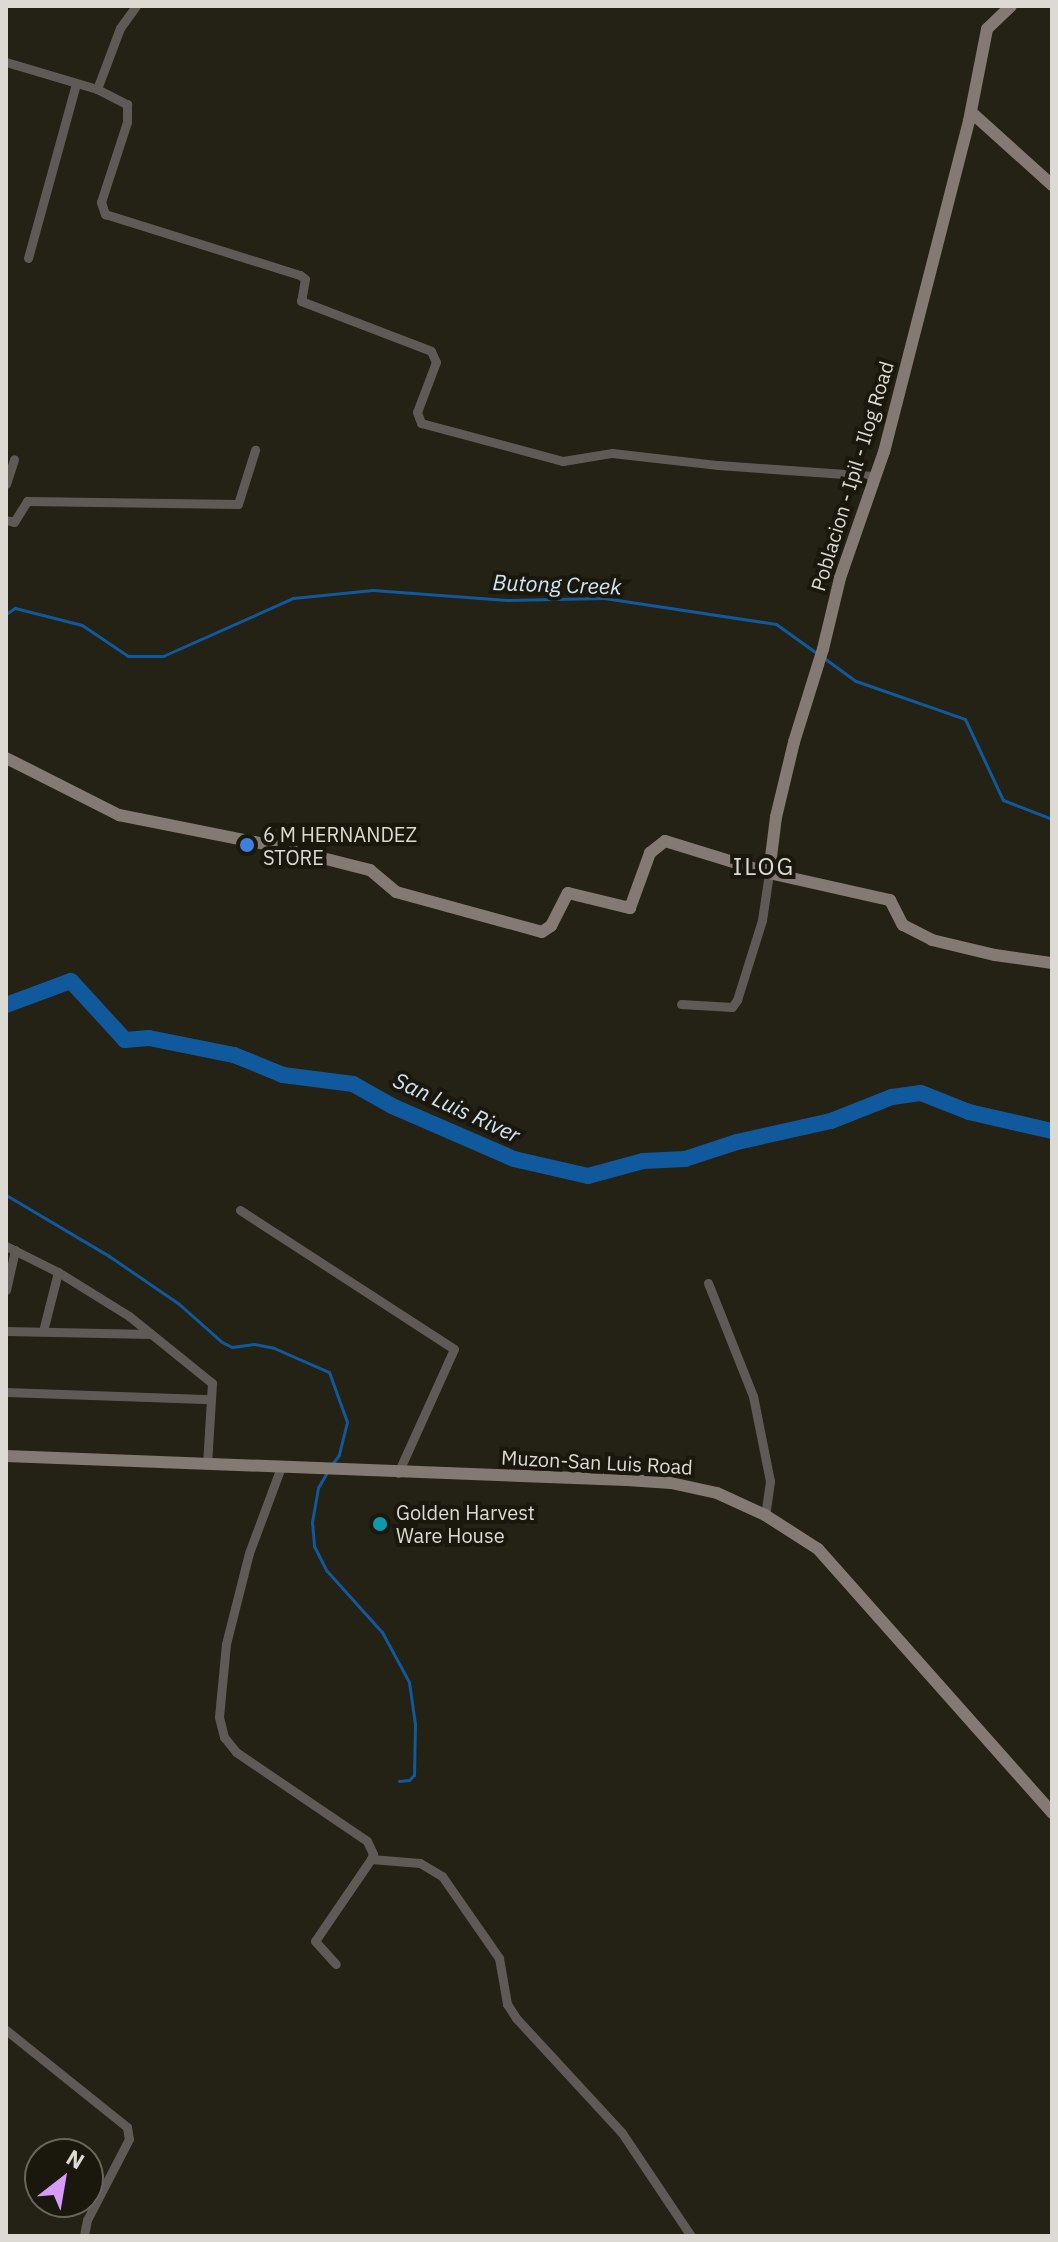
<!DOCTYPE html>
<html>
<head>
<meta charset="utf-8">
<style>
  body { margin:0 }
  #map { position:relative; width:1058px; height:2242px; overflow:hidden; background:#242115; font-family:"IBM Plex Sans",sans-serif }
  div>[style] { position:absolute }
  .stream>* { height:3px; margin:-1.5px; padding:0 1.5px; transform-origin:1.5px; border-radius:1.5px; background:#10599c }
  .river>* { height:16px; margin:-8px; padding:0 8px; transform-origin:8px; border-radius:8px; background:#10599c }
  .street>* { height:9px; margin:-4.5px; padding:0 4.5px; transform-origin:4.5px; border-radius:4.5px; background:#605a56 }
  .secondary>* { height:12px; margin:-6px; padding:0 6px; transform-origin:6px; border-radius:6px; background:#837a73 }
  .dots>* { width:22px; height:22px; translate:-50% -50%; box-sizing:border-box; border:4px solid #1a180c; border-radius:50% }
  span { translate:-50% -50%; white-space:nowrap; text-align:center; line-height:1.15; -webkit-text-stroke:8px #1a180c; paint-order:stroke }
  .street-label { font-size:20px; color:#dcdad2 }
  .poi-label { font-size:20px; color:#dcdad2 }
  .left { translate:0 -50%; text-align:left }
  .water-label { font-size:22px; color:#d3e3f6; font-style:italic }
  .quarter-label { font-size:24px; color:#dcdad2; letter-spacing:2px }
  .frame { position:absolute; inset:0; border:8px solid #dcdad2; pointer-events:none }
  .north { position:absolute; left:24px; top:2138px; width:80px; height:80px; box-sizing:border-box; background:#1a180c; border:2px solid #68665b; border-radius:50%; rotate:31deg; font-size:22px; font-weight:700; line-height:32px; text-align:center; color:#dcdad2 }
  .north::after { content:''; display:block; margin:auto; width:28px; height:36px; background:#d89bf8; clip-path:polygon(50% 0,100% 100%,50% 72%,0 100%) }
</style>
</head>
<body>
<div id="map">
  <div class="stream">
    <div style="left:6px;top:614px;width:11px;rotate:-34deg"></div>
    <div style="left:15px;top:608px;width:69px;rotate:14.2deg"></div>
    <div style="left:82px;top:625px;width:55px;rotate:34deg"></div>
    <div style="left:128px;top:656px;width:35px"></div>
    <div style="left:163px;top:656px;width:142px;rotate:-24deg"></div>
    <div style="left:293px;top:598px;width:80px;rotate:-5.7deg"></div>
    <div style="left:373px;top:590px;width:134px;rotate:4.3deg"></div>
    <div style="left:507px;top:600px;width:97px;rotate:-1.2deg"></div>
    <div style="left:604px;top:598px;width:174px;rotate:8.6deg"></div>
    <div style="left:776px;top:624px;width:52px;rotate:35.5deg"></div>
    <div style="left:824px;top:658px;width:39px;rotate:36deg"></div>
    <div style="left:856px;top:681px;width:115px;rotate:19.2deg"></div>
    <div style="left:965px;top:719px;width:89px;rotate:64.9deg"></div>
    <div style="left:1003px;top:800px;width:53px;rotate:21.2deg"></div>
    <div style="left:6px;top:1195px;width:120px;rotate:30.6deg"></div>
    <div style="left:109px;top:1256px;width:85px;rotate:34.4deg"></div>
    <div style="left:179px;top:1304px;width:57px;rotate:41.5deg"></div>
    <div style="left:222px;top:1342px;width:11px;rotate:27deg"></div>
    <div style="left:232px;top:1347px;width:22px;rotate:-8deg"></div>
    <div style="left:254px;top:1344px;width:20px;rotate:11deg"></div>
    <div style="left:274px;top:1348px;width:60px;rotate:23.6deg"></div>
    <div style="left:329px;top:1372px;width:53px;rotate:70.2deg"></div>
    <div style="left:347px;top:1422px;width:34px;rotate:104deg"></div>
    <div style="left:339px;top:1455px;width:11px;rotate:128deg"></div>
    <div style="left:326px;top:1474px;width:16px;rotate:120deg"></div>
    <div style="left:318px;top:1488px;width:35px;rotate:100deg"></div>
    <div style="left:312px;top:1522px;width:24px;rotate:85deg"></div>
    <div style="left:314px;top:1546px;width:28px;rotate:63deg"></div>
    <div style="left:327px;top:1571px;width:82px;rotate:48deg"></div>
    <div style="left:382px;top:1632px;width:57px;rotate:61.6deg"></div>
    <div style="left:409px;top:1682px;width:42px;rotate:81.9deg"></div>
    <div style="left:415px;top:1724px;width:51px;rotate:91.1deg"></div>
    <div style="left:414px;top:1775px;width:7px;rotate:135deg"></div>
    <div style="left:409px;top:1780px;width:10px;rotate:174deg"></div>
  </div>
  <div class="river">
    <div style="left:6px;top:1005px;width:69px;rotate:-20.3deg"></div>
    <div style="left:71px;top:981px;width:80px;rotate:47.5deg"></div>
    <div style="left:125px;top:1040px;width:24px;rotate:-5deg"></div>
    <div style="left:149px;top:1038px;width:87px;rotate:11.3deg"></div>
    <div style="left:234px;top:1055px;width:53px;rotate:22.2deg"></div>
    <div style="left:283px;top:1075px;width:71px;rotate:7.3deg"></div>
    <div style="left:353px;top:1084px;width:45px;rotate:29.4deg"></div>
    <div style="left:392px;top:1106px;width:133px;rotate:23.5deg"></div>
    <div style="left:514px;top:1159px;width:76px;rotate:12.9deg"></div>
    <div style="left:588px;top:1176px;width:57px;rotate:-15.3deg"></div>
    <div style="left:643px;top:1161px;width:42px;rotate:-2.7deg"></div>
    <div style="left:685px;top:1159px;width:55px;rotate:-18.1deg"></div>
    <div style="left:737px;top:1142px;width:96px;rotate:-12.6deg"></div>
    <div style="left:831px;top:1121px;width:66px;rotate:-21.5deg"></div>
    <div style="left:892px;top:1097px;width:29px;rotate:-8deg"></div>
    <div style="left:921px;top:1093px;width:52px;rotate:21.6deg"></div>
    <div style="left:969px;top:1112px;width:85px;rotate:12.9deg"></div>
  </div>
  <div class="street">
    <div style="left:6px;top:62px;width:95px;rotate:16.5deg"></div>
    <div style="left:97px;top:89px;width:34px;rotate:27deg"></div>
    <div style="left:127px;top:104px;width:18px;rotate:90deg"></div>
    <div style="left:127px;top:122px;width:84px;rotate:108deg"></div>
    <div style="left:101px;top:202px;width:13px;rotate:72deg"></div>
    <div style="left:105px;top:214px;width:204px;rotate:17.4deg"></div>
    <div style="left:300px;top:275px;width:6px;rotate:39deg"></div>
    <div style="left:305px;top:279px;width:22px;rotate:100deg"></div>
    <div style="left:301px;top:301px;width:139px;rotate:21deg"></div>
    <div style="left:431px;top:351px;width:12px;rotate:66deg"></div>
    <div style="left:436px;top:362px;width:53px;rotate:110.8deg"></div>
    <div style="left:417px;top:412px;width:12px;rotate:70deg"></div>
    <div style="left:421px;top:423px;width:147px;rotate:15deg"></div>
    <div style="left:563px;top:461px;width:50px;rotate:-9.3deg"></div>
    <div style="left:612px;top:453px;width:107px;rotate:6.5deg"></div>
    <div style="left:718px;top:465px;width:155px;rotate:4.1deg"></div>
    <div style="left:97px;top:89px;width:65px;rotate:-69.3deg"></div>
    <div style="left:120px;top:28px;width:27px;rotate:-54deg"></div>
    <div style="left:28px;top:258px;width:180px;rotate:-74.6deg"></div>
    <div style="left:6px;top:484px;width:26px;rotate:-72deg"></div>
    <div style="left:6px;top:520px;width:8px;rotate:14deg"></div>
    <div style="left:14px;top:522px;width:25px;rotate:-58deg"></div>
    <div style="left:27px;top:501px;width:211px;rotate:0.8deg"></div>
    <div style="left:238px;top:504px;width:57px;rotate:-72.5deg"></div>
    <div style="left:681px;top:1004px;width:51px;rotate:3.4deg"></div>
    <div style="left:732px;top:1007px;width:9px;rotate:-54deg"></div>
    <div style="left:737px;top:1000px;width:84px;rotate:-72.6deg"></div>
    <div style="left:762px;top:920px;width:48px;rotate:-81.5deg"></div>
    <div style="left:240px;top:1210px;width:255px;rotate:33deg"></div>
    <div style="left:454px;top:1349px;width:136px;rotate:114.3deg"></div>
    <div style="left:6px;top:1246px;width:58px;rotate:26.6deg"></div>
    <div style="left:58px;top:1272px;width:84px;rotate:31.8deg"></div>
    <div style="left:129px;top:1316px;width:107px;rotate:38.9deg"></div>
    <div style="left:212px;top:1383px;width:81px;rotate:93.5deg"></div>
    <div style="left:708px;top:1283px;width:122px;rotate:68.3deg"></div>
    <div style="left:753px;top:1396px;width:87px;rotate:78.7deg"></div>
    <div style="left:770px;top:1481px;width:34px;rotate:98deg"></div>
    <div style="left:6px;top:1290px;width:41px;rotate:-77.3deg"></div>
    <div style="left:6px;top:1331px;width:145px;rotate:1.2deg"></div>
    <div style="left:43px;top:1331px;width:61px;rotate:-75.7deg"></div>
    <div style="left:6px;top:1392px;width:205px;rotate:2deg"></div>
    <div style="left:281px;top:1467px;width:92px;rotate:110.4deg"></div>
    <div style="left:249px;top:1553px;width:94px;rotate:104.2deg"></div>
    <div style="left:226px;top:1644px;width:73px;rotate:95.5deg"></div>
    <div style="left:219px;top:1717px;width:21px;rotate:76deg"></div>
    <div style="left:224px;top:1737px;width:19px;rotate:51deg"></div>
    <div style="left:236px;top:1752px;width:158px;rotate:34.2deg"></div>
    <div style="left:367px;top:1841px;width:14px;rotate:65deg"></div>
    <div style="left:373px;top:1854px;width:5px;rotate:112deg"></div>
    <div style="left:371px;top:1859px;width:99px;rotate:124.3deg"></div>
    <div style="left:315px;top:1941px;width:31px;rotate:48deg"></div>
    <div style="left:371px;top:1859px;width:49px;rotate:4.7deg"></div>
    <div style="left:420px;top:1863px;width:26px;rotate:31deg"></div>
    <div style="left:442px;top:1876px;width:100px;rotate:55.2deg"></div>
    <div style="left:499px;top:1958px;width:47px;rotate:80.1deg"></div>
    <div style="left:507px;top:2004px;width:17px;rotate:57deg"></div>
    <div style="left:516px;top:2018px;width:156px;rotate:47.3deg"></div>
    <div style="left:622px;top:2133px;width:124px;rotate:56.2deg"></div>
    <div style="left:6px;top:2030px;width:155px;rotate:38.7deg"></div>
    <div style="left:127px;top:2127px;width:12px;rotate:81deg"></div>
    <div style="left:129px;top:2139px;width:91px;rotate:117.4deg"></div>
    <div style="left:87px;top:2220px;width:16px;rotate:101deg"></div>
  </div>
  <div class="secondary">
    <div style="left:971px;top:112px;width:109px;rotate:42deg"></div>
    <div style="left:6px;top:758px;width:127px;rotate:26.8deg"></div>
    <div style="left:119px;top:815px;width:163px;rotate:11.3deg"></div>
    <div style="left:279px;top:847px;width:94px;rotate:14.2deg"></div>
    <div style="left:370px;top:870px;width:34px;rotate:40deg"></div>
    <div style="left:396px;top:892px;width:151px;rotate:15.3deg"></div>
    <div style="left:542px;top:932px;width:11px;rotate:-34deg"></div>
    <div style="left:551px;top:926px;width:37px;rotate:-63deg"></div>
    <div style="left:568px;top:893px;width:64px;rotate:13.6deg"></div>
    <div style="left:630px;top:908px;width:59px;rotate:-70deg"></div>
    <div style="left:650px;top:853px;width:19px;rotate:-39deg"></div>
    <div style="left:665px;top:841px;width:109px;rotate:17.1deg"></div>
    <div style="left:769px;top:873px;width:124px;rotate:12.6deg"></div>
    <div style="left:890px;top:900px;width:28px;rotate:63deg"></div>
    <div style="left:903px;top:925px;width:33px;rotate:27deg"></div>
    <div style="left:932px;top:940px;width:65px;rotate:13.4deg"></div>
    <div style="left:995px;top:955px;width:58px;rotate:8deg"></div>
    <div style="left:769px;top:873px;width:56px;rotate:-82.9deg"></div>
    <div style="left:776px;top:817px;width:77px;rotate:-76.5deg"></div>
    <div style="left:794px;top:742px;width:97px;rotate:-72.7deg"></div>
    <div style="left:823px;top:649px;width:73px;rotate:-76.5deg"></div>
    <div style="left:840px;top:578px;width:133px;rotate:-70.8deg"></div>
    <div style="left:884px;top:452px;width:342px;rotate:-75.6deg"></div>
    <div style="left:969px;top:121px;width:94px;rotate:-78.9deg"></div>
    <div style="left:987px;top:29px;width:33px;rotate:-44deg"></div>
    <div style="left:6px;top:1456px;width:621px;rotate:2.21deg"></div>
    <div style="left:627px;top:1480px;width:44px;rotate:3.9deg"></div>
    <div style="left:671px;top:1483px;width:47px;rotate:12.3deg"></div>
    <div style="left:717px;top:1493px;width:53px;rotate:24.6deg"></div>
    <div style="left:765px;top:1515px;width:63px;rotate:32.7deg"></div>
    <div style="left:818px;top:1549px;width:353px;rotate:48.4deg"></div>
  </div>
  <div class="dots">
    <div style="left:247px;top:845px;background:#3f7fe0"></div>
    <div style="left:380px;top:1524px;background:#0f9aa8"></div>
  </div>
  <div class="street-label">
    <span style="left:852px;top:476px;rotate:-73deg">Poblacion - Ipil - Ilog Road</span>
    <span style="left:597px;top:1462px;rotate:3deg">Muzon-San Luis Road</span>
  </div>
  <div class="poi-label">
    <span class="left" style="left:263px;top:846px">6 M HERNANDEZ<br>STORE</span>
    <span class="left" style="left:396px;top:1524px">Golden Harvest<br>Ware House</span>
  </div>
  <div class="water-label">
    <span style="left:557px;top:584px;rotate:2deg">Butong Creek</span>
    <span style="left:457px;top:1107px;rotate:25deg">San Luis River</span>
  </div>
  <div class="quarter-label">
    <span style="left:764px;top:867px">ILOG</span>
  </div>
  <div class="frame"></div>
  <div class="north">N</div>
</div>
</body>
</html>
